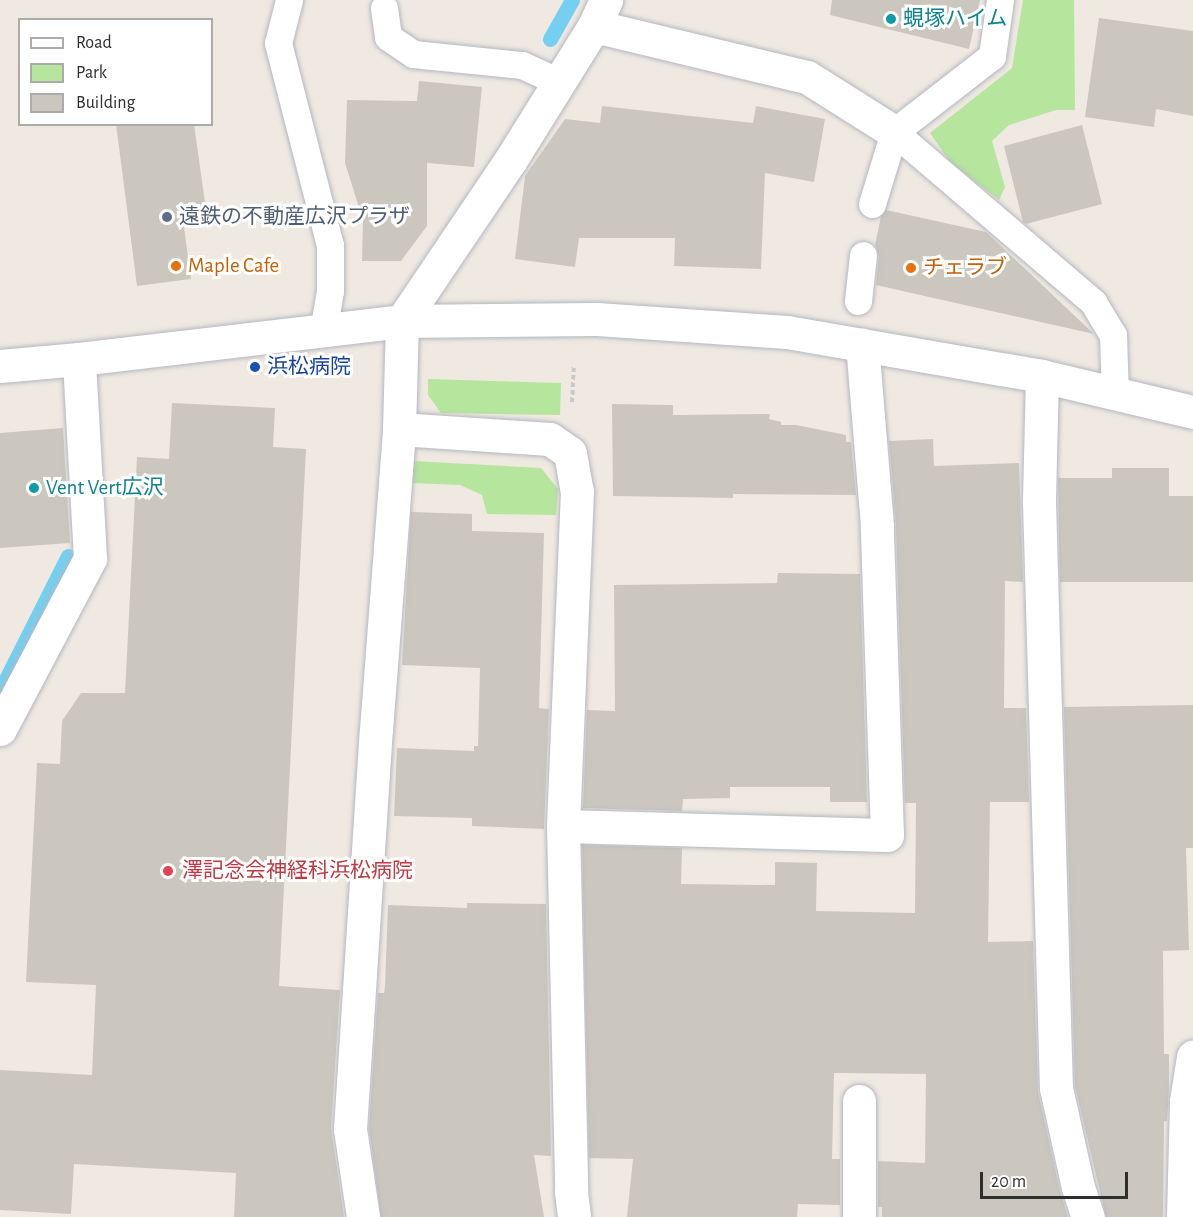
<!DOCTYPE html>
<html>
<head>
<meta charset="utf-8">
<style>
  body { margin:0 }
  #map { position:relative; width:1193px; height:1217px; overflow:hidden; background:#efe9e1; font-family:"Alegreya Sans","Noto Sans JP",sans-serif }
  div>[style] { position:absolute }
  .green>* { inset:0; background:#b6e59e }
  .stream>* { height:15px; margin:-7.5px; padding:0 7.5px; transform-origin:7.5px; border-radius:7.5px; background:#75cff0 }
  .building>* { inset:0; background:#cbc7bf }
  .path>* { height:4px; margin-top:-2px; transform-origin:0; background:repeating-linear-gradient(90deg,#c9c9c9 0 4.5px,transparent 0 7.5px) }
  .roads { filter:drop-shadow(0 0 2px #b4b7c1) drop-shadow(0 0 2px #b4b7c1) }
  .lane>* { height:27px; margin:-13.5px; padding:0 13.5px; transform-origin:13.5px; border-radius:13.5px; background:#fff }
  .street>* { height:33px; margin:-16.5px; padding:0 16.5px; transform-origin:16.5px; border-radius:16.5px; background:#fff }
  .secondary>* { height:33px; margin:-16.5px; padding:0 16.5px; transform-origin:16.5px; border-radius:16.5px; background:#fff }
  .dots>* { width:16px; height:16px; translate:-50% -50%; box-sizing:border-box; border:3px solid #fff; border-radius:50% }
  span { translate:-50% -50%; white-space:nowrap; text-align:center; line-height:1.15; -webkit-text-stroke:6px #fff; paint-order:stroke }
  .culture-label { font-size:21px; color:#0d838f }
  .left { translate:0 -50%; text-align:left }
  .service-label { font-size:21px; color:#4e5e75 }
  .food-label { font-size:21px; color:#c56008 }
  .transit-label { font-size:21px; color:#164399 }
  .health-label { font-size:21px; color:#be3a42 }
  .legend { position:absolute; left:18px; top:18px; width:195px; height:108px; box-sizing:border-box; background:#fff; border:2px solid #ababab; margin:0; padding:8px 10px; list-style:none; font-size:18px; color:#2e2e2e }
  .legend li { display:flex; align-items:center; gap:12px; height:30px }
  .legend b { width:30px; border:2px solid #ababab }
  .scale { position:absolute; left:980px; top:1172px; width:148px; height:27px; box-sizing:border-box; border:3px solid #2e2e2e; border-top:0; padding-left:8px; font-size:18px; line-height:21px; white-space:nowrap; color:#2e2e2e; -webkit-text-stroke:4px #fff; paint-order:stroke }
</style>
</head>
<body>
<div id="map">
  <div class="green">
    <div style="clip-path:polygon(1023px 0,1074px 0,1075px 110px,1056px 110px,1009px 125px,992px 141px,1005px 187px,999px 200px,950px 162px,930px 133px,1012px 68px)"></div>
    <div style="clip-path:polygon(428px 379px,561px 383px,560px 415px,441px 413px,428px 395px)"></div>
    <div style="clip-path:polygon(412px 461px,541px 468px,558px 489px,556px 515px,487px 514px,482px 495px,460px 485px,411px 483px)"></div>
  </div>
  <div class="stream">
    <div style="left:550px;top:39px;width:45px;rotate:-60.6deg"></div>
    <div style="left:0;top:691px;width:151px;rotate:-63.3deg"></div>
  </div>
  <div class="building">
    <div style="clip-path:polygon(832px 0,980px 0,969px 49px,830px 15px)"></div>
    <div style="clip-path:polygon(1099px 18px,1193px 31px,1193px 116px,1156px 109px,1154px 127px,1085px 117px)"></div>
    <div style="clip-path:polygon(419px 81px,482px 87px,474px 167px,427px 163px,427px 226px,401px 261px,362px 261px,363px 220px,345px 163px,347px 100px,417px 101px)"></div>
    <div style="clip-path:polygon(602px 106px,753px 123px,756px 106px,825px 119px,814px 182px,765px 173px,761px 269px,674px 266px,675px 238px,579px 238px,575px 267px,515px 259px,525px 176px,565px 119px,600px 123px)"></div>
    <div style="clip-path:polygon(116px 124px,194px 124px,206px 210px,182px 212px,191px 279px,137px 286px)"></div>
    <div style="clip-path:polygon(1082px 125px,1102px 204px,1026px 224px,1023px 222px,1004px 146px)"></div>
    <div style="clip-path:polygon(886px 210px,986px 232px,1094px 334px,876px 285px,879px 257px,875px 245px,881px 216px)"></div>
    <div style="clip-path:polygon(172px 403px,275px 408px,273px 447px,306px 449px,279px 986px,340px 990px,331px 1128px,344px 1217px,234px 1217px,236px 1173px,74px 1164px,71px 1214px,0 1210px,0 1070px,92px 1075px,96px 985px,26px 982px,37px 763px,60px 764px,62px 721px,81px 693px,125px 693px,137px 457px,169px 459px)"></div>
    <div style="clip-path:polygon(612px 404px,673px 405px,673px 415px,770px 414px,769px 419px,781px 422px,781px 425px,796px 425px,846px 435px,846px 442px,851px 442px,856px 495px,733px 494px,733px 498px,613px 496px)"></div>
    <div style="clip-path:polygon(63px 428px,70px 543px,0 548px,0 433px)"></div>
    <div style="clip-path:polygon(933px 439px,934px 466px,1019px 463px,1023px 582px,1005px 581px,1004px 708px,1026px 708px,1029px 802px,990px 802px,988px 942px,1033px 941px,1038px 1092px,1060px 1191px,1068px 1217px,882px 1217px,882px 1207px,878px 1207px,878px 1161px,925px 1163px,926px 1074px,834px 1073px,832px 1159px,840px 1159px,840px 1205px,798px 1204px,797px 1217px,627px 1217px,633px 1159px,589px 1158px,582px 845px,682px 848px,681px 884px,775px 885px,775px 862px,817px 863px,816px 911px,915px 913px,916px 803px,905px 803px,896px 525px,889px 441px)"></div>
    <div style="clip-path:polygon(1112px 468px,1169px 468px,1169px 496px,1193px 496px,1193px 582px,1060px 582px,1058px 478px,1112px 478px)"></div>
    <div style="clip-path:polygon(411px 512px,472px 514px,472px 531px,544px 533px,539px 708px,549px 709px,544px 829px,472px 826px,472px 818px,394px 816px,397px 748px,474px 751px,474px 746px,478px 746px,480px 668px,402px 665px)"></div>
    <div style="clip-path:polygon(778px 573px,860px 574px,867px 802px,830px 802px,830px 787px,730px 787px,730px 798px,683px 799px,682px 811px,583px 808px,587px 710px,615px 711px,614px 585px,777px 583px)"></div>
    <div style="clip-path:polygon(1193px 705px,1193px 848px,1186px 848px,1189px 950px,1163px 951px,1164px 1054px,1169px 1054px,1169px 1089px,1167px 1121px,1164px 1121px,1163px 1217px,1106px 1217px,1075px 1086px,1064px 707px)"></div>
    <div style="clip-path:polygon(467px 903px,546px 904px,551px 1156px,534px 1155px,544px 1217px,381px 1217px,369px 1128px,378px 993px,384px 993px,385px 986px,388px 905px,467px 908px)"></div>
  </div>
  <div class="path">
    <div style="left:572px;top:402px;width:37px;rotate:-87deg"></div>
  </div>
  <div class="roads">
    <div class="lane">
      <div style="left:289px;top:0;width:44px;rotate:104.3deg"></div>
      <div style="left:278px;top:43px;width:209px;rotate:75.6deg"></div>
      <div style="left:330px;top:245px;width:46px;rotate:90deg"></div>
      <div style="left:330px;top:291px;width:41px;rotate:99.9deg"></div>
      <div style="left:384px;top:8px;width:29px;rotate:82deg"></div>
      <div style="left:388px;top:37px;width:30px;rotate:34deg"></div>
      <div style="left:413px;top:54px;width:110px;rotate:5.8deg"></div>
      <div style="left:522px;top:65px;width:41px;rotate:24.7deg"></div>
      <div style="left:894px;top:132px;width:262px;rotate:40.5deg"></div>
      <div style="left:1093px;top:302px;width:39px;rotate:59deg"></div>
      <div style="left:1113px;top:335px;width:61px;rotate:88.1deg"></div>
      <div style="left:872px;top:204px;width:75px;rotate:-73deg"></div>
      <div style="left:894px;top:132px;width:124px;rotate:-37.8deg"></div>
      <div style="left:992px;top:56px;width:57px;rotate:-81.9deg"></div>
      <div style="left:858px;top:301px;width:46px;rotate:-83.8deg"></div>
    </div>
    <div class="street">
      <div style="left:594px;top:26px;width:219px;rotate:13.5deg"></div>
      <div style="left:807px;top:77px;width:103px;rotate:32.3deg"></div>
      <div style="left:1042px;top:376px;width:126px;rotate:91.4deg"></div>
      <div style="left:1039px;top:502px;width:586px;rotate:88.34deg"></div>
      <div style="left:1056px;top:1088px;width:101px;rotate:77.5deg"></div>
      <div style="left:1078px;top:1187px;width:32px;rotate:72deg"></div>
      <div style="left:399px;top:429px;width:151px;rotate:3.8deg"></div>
      <div style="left:550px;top:439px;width:24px;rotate:35deg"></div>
      <div style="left:570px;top:453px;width:39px;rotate:80deg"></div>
      <div style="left:577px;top:491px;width:335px;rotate:92.4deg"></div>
      <div style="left:563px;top:826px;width:366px;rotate:88.7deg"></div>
      <div style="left:571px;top:1192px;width:25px;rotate:83deg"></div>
      <div style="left:0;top:729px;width:193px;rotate:-62.2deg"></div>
      <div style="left:90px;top:558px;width:199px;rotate:-93.2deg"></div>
      <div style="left:563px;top:826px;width:324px;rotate:1.6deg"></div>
      <div style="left:887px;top:835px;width:309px;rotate:-91.9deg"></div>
      <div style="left:877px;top:526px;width:182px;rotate:-94.7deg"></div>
      <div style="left:859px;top:1101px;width:116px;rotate:90deg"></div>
      <div style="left:363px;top:1217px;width:89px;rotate:-98.4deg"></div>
      <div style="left:350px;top:1129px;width:400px;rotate:-86.3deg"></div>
      <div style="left:376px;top:730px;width:302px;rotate:-85.6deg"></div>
      <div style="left:399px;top:429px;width:108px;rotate:-88.4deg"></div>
      <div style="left:402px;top:321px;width:193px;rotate:-56deg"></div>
      <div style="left:510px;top:161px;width:159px;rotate:-58.1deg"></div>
      <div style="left:594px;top:26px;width:29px;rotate:-65deg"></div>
      <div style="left:1183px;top:1217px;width:116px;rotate:-88.5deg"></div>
      <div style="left:1186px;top:1101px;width:45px;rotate:-81deg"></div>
    </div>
    <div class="secondary">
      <div style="left:0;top:366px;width:79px;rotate:-5.1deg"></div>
      <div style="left:79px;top:359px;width:325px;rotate:-6.7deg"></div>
      <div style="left:402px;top:321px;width:195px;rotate:-0.6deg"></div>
      <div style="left:597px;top:319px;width:190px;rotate:3.9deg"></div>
      <div style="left:787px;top:332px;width:259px;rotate:9.8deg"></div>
      <div style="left:1042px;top:376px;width:155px;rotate:13.4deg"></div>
    </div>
  </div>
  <div class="dots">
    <div style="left:891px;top:19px;background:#0f9aa8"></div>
    <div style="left:167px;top:217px;background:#5c6f8a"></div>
    <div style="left:176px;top:266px;background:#e8710a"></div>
    <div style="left:911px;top:268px;background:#e8710a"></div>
    <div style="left:255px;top:367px;background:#1a4fb4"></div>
    <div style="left:34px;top:488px;background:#0f9aa8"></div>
    <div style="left:168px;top:871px;background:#e0444e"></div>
  </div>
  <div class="culture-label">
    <span class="left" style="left:903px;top:19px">蜆塚ハイム</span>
    <span class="left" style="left:46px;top:488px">Vent Vert広沢</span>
  </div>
  <div class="service-label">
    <span class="left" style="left:179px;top:217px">遠鉄の不動産広沢プラザ</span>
  </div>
  <div class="food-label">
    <span class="left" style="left:188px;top:266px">Maple Cafe</span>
    <span class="left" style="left:923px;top:268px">チェラブ</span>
  </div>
  <div class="transit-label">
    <span class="left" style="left:267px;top:367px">浜松病院</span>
  </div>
  <div class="health-label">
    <span class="left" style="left:182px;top:871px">澤記念会神経科浜松病院</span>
  </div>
  <ul class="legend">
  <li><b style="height:8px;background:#fff"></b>Road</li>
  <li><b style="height:16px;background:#b6e59e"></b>Park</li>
  <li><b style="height:16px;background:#cbc7bf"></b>Building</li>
  </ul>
  <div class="scale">20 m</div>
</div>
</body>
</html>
